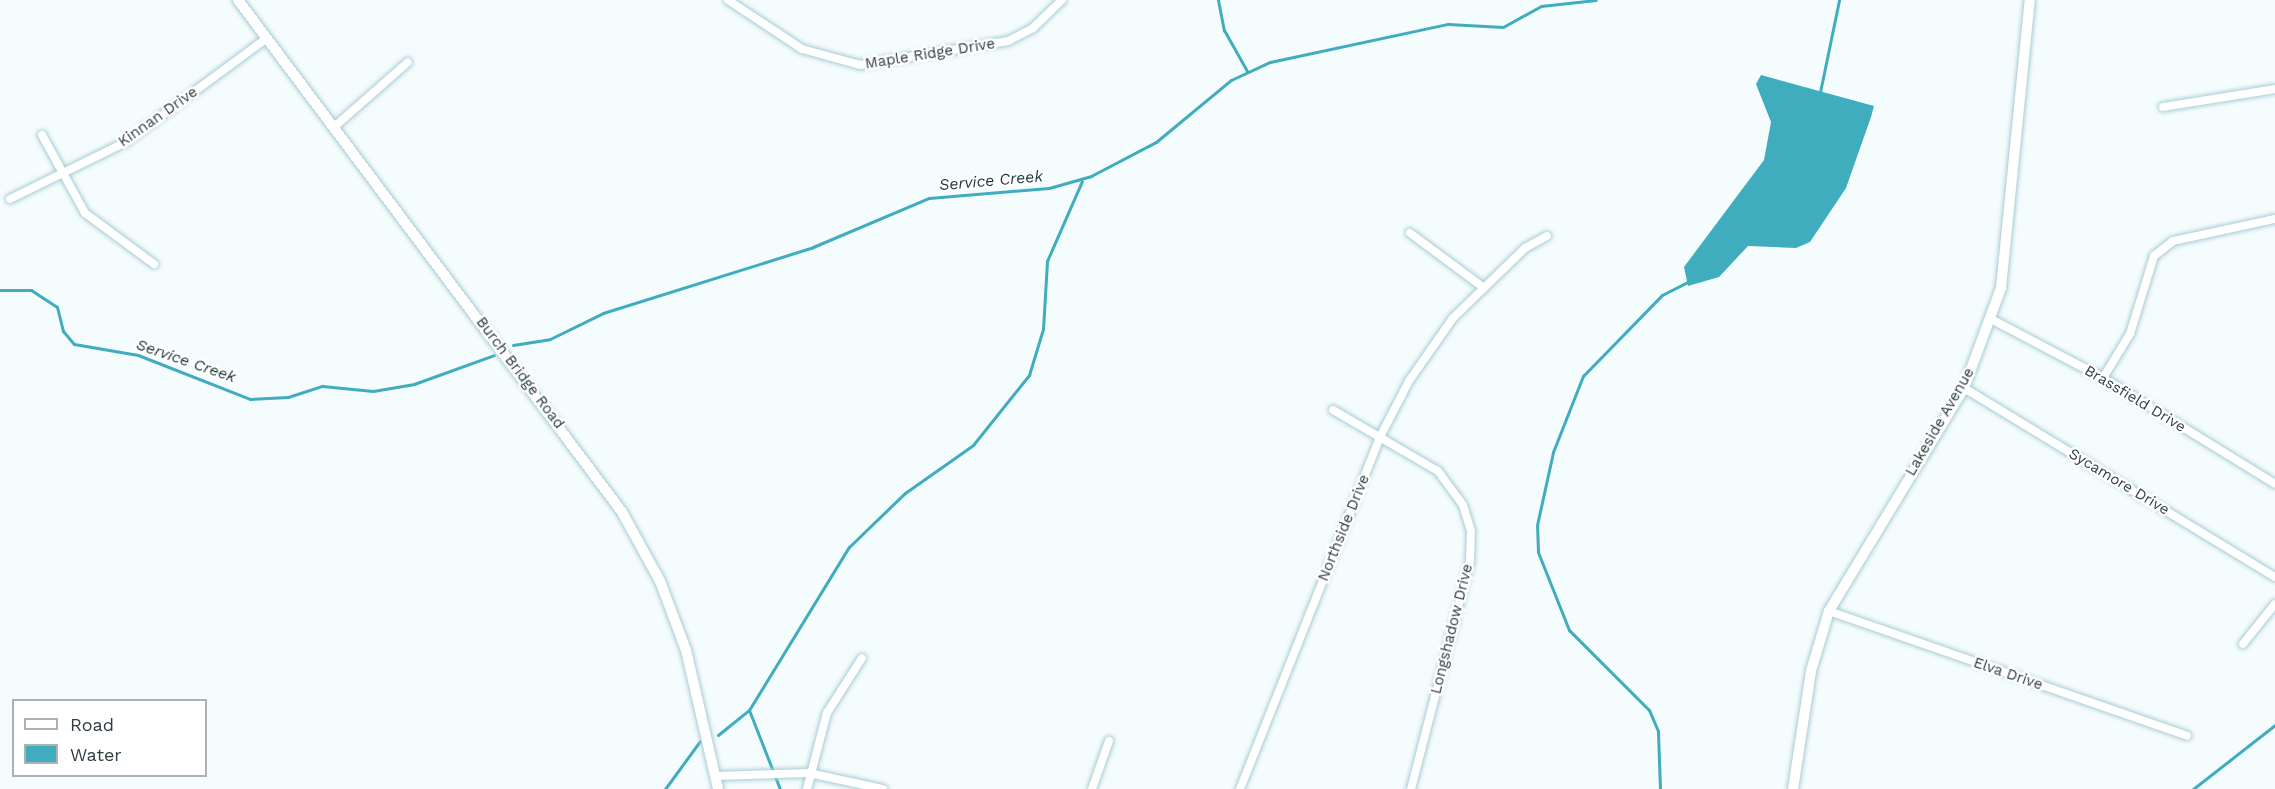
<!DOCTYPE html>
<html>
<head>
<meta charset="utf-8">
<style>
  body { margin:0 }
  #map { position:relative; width:2275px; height:789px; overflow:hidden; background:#f5fcfe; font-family:"Work Sans",sans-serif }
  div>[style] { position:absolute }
  .water>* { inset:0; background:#3fadbe }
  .stream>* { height:3px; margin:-1.5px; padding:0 1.5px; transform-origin:1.5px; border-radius:1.5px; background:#3fadbe }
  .roads { filter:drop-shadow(0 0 2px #a8cdd3) drop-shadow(0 0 2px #a8cdd3) }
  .street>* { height:8px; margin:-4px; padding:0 4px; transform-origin:4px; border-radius:4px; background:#fff }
  .secondary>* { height:10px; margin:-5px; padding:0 5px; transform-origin:5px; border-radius:5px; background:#fff }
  span { translate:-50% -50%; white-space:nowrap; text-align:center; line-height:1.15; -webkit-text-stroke:5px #fff; paint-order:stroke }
  .street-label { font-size:15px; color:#303f41 }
  .water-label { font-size:16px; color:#1e373b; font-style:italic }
  .legend { position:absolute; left:12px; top:699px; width:195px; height:78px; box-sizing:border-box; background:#fff; border:2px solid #acb2b3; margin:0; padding:8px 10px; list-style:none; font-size:18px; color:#303f41 }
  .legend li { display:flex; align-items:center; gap:12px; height:30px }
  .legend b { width:30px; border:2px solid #acb2b3 }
</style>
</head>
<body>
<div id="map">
  <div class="water">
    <div style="clip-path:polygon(1761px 75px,1874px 106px,1871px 117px,1846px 188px,1810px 242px,1796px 248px,1748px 246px,1719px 277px,1688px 286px,1684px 267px,1764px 160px,1771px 122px,1756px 84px)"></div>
  </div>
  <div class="stream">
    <div style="left:1218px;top:0;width:31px;rotate:79deg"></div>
    <div style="left:1224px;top:30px;width:47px;rotate:60.7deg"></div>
    <div style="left:1820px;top:92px;width:94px;rotate:-78.3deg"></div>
    <div style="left:0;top:290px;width:31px"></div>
    <div style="left:31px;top:290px;width:31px;rotate:33deg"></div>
    <div style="left:57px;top:307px;width:25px;rotate:76deg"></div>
    <div style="left:63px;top:331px;width:17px;rotate:50deg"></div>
    <div style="left:74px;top:344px;width:65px;rotate:9.8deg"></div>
    <div style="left:138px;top:355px;width:120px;rotate:21.4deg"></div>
    <div style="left:250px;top:399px;width:38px;rotate:-3deg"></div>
    <div style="left:288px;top:397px;width:36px;rotate:-18deg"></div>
    <div style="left:322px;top:386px;width:51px;rotate:5.6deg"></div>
    <div style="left:373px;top:391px;width:42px;rotate:-9.7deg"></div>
    <div style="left:414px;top:384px;width:85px;rotate:-19.9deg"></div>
    <div style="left:513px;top:345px;width:37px;rotate:-9deg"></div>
    <div style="left:550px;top:339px;width:59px;rotate:-26.1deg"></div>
    <div style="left:603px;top:313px;width:220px;rotate:-17.4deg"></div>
    <div style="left:813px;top:247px;width:126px;rotate:-22.9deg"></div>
    <div style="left:929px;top:198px;width:120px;rotate:-4.8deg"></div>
    <div style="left:1049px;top:188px;width:44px;rotate:-15.9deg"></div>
    <div style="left:1091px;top:176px;width:73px;rotate:-27.6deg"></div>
    <div style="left:1156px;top:142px;width:97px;rotate:-39.6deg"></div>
    <div style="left:1231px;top:80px;width:43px;rotate:-24.8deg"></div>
    <div style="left:1270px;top:62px;width:182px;rotate:-12.1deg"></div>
    <div style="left:1448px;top:24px;width:55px;rotate:3.1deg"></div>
    <div style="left:1503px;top:27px;width:43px;rotate:-28.9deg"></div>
    <div style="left:1541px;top:6px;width:55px;rotate:-6.2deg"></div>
    <div style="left:749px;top:710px;width:85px;rotate:68.6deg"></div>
    <div style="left:718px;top:735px;width:40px;rotate:-39deg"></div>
    <div style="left:749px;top:710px;width:191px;rotate:-58.5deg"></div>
    <div style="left:849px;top:547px;width:78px;rotate:-44deg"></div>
    <div style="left:905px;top:493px;width:83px;rotate:-35.2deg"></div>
    <div style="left:973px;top:445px;width:90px;rotate:-51.3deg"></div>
    <div style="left:1029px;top:375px;width:48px;rotate:-73.1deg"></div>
    <div style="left:1043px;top:329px;width:68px;rotate:-86.6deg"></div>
    <div style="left:1047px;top:261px;width:87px;rotate:-66.4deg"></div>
    <div style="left:665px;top:789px;width:59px;rotate:-53.9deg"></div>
    <div style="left:1660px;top:789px;width:58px;rotate:-92deg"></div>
    <div style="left:1658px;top:731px;width:23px;rotate:-113deg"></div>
    <div style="left:1649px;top:710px;width:113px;rotate:-135deg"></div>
    <div style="left:1569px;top:630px;width:84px;rotate:-111.7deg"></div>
    <div style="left:1538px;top:552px;width:27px;rotate:-92deg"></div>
    <div style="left:1537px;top:525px;width:75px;rotate:-77.6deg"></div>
    <div style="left:1553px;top:452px;width:82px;rotate:-68.5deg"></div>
    <div style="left:1583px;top:376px;width:113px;rotate:-45.7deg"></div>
    <div style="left:1662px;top:295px;width:29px;rotate:-27deg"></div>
    <div style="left:2193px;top:789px;width:104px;rotate:-38deg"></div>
  </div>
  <div class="roads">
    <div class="street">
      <div style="left:728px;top:0;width:89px;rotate:33.5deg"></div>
      <div style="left:802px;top:49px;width:60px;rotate:15.4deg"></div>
      <div style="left:860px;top:65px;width:150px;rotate:-9.2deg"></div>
      <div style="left:1008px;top:41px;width:28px;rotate:-27deg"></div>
      <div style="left:1033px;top:28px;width:40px;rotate:-44deg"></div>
      <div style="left:2163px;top:107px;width:113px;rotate:-9.1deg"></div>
      <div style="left:334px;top:127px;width:98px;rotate:-41.3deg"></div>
      <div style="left:42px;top:135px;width:89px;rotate:61.1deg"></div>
      <div style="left:85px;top:213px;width:86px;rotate:36.5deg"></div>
      <div style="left:10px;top:199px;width:129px;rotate:-26.2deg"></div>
      <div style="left:126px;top:142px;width:175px;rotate:-36.4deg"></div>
      <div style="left:1410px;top:233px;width:92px;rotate:36.6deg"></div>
      <div style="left:1991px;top:319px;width:127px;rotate:27.8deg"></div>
      <div style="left:2103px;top:378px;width:202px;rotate:31.6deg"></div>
      <div style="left:2103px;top:378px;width:52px;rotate:-58.5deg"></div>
      <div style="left:2130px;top:334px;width:82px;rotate:-72.9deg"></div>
      <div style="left:2154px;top:256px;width:24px;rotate:-38deg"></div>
      <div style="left:2173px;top:241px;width:104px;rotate:-12.2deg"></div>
      <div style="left:1964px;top:388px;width:364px;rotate:31.3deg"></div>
      <div style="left:1333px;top:410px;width:121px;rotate:30.2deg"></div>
      <div style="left:1438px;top:471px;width:42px;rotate:53.7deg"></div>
      <div style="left:1463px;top:505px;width:27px;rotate:73deg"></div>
      <div style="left:1471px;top:531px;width:30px;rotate:92deg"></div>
      <div style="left:1470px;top:561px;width:236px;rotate:104.5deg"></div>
      <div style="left:1829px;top:611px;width:379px;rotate:19.2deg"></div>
      <div style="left:2243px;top:644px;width:51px;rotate:-51.3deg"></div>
      <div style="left:715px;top:776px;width:94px;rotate:-1.8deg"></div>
      <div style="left:809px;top:773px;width:76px;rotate:12.2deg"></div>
      <div style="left:807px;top:789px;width:79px;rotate:-75.3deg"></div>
      <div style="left:827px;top:713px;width:65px;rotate:-57.5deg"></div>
      <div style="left:1092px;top:789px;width:51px;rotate:-70.5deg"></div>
      <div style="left:1240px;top:789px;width:381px;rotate:-68.3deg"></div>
      <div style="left:1381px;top:435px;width:61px;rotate:-62.6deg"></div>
      <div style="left:1409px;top:381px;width:77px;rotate:-55.1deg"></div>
      <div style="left:1453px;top:318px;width:100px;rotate:-44.2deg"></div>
      <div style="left:1525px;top:248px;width:25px;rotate:-29deg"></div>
    </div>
    <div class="secondary">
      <div style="left:238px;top:0;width:640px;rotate:53.13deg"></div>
      <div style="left:622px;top:512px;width:79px;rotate:61.2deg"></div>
      <div style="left:660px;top:581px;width:74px;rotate:69.4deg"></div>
      <div style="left:686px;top:650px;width:143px;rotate:77deg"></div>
      <div style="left:1793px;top:789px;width:119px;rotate:-81.3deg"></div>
      <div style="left:1811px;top:671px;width:63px;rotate:-73.3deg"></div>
      <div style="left:1829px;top:611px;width:261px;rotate:-58.8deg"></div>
      <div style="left:1964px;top:388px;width:107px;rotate:-69.7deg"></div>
      <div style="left:2001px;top:288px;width:289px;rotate:-84.3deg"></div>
    </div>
  </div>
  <div class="street-label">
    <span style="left:930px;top:54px;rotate:-9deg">Maple Ridge Drive</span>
    <span style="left:158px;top:117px;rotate:-35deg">Kinnan Drive</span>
    <span style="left:520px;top:373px;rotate:53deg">Burch Bridge Road</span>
    <span style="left:2135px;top:399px;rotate:31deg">Brassfield Drive</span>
    <span style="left:1940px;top:422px;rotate:-60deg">Lakeside Avenue</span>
    <span style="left:2119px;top:482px;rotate:31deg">Sycamore Drive</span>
    <span style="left:1344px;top:528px;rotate:-68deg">Northside Drive</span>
    <span style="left:1452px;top:629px;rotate:-76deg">Longshadow Drive</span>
    <span style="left:2008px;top:674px;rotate:19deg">Elva Drive</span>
  </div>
  <div class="water-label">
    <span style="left:991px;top:181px;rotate:-5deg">Service Creek</span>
    <span style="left:186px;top:361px;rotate:19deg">Service Creek</span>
  </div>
  <ul class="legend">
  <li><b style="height:8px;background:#fff"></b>Road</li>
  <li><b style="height:16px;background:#3fadbe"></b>Water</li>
  </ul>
</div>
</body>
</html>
